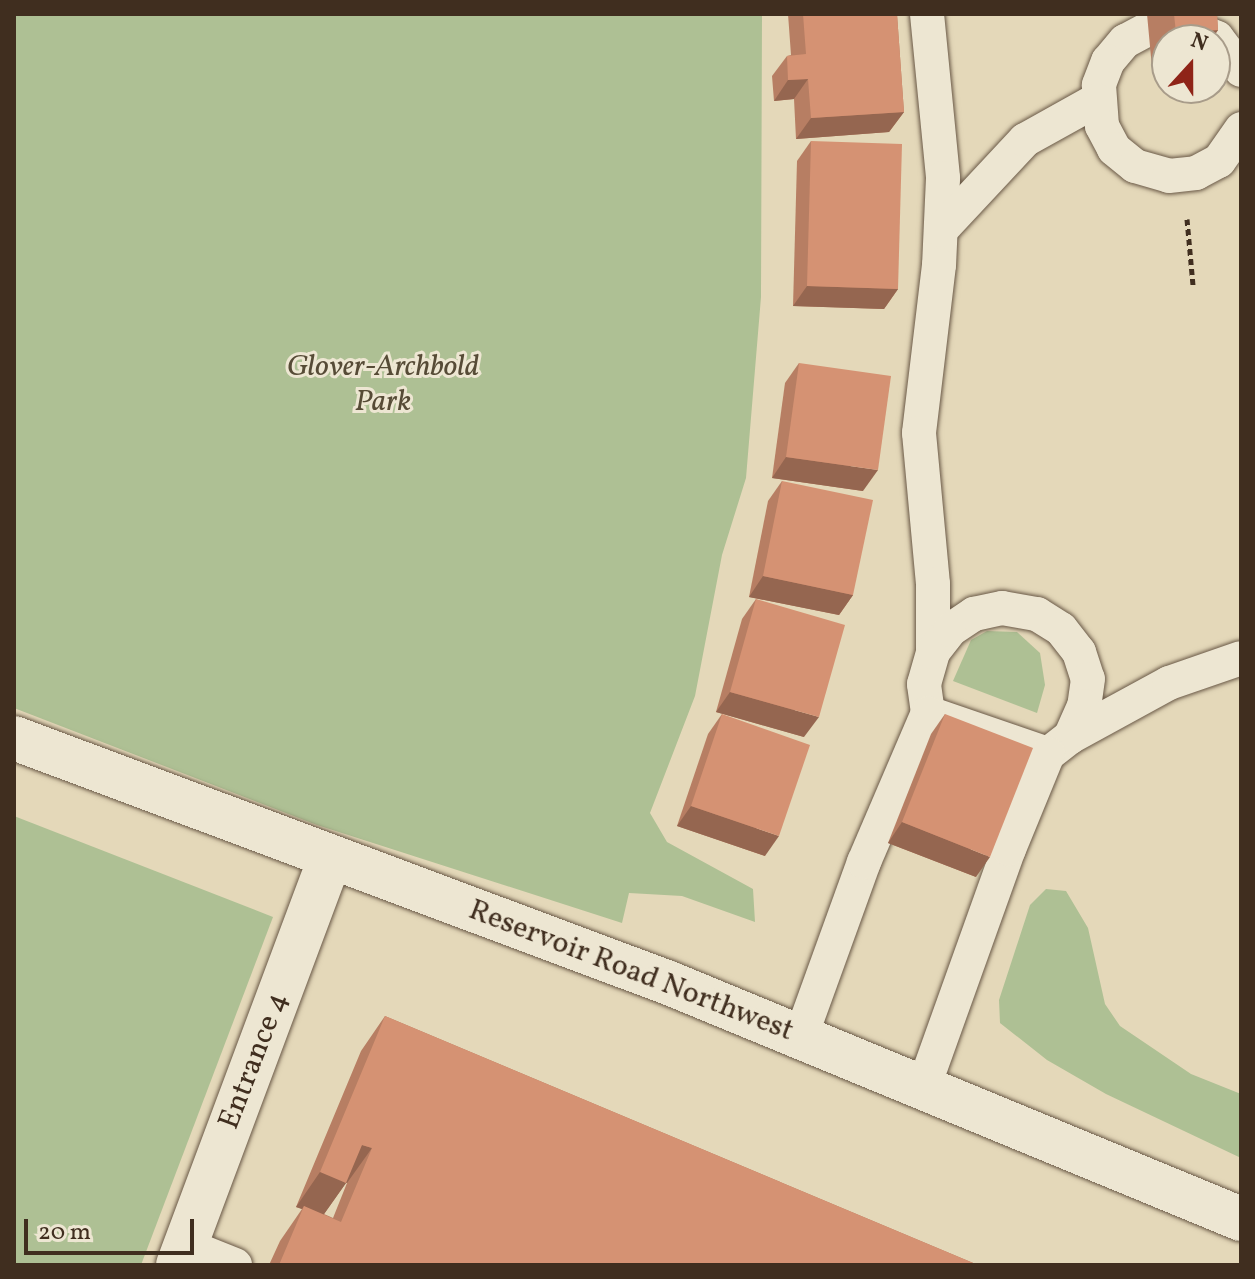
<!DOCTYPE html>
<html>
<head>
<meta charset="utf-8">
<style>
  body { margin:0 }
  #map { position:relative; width:1255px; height:1279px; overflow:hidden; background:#e4d8b9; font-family:Vollkorn,serif }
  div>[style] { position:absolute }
  .green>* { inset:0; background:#aec094 }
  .path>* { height:5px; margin-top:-2.5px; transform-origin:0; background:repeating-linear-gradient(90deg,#402e1f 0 6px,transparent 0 10px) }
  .roads { filter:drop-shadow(0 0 2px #695846) drop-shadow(0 0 2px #695846) }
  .lane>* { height:34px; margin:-17px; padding:0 17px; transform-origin:17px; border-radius:17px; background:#ede6d2 }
  .street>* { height:44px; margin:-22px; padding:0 22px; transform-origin:22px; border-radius:22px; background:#ede6d2 }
  .secondary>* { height:44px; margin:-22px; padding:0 22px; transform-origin:22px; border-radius:22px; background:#ede6d2 }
  .wall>* { inset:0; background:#b77e63 }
  .shaded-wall>* { inset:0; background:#956650 }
  .building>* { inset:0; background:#d59273 }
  span { translate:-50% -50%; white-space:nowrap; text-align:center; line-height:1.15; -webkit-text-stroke:6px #ede6d2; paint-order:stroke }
  .park-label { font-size:30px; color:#564b36; font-style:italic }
  .street-label { font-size:30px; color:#402e1f }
  .frame { position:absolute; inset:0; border:16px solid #402e1f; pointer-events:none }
  .north { position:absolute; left:1151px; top:24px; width:80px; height:80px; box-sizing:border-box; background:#ede6d2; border:2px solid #a89c8a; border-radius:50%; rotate:21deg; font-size:22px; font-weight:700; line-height:32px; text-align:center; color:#402e1f }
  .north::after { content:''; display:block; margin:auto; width:28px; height:36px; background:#8f2418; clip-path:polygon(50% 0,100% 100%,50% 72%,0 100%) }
  .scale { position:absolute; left:24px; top:1219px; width:170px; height:36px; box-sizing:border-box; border:4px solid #402e1f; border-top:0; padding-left:10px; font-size:24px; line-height:28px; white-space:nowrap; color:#402e1f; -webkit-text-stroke:6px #ede6d2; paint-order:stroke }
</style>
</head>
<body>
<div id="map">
  <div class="green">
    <div style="clip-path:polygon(14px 14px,762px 14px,761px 297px,746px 478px,722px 555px,695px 696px,650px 813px,667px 842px,753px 889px,755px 922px,682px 896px,629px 893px,622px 923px,317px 825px,14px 708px)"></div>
    <div style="clip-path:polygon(987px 631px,1017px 632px,1040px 653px,1045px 685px,1037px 713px,953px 681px,971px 640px)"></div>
    <div style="clip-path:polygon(14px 816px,273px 917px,141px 1265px,14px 1265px)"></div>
    <div style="clip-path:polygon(1046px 889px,1066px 891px,1088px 928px,1105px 1004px,1120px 1026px,1191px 1074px,1241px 1094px,1241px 1158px,1106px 1094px,1047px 1060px,1000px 1023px,999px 1000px,1030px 905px)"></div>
  </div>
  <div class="path">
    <div style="left:1187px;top:219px;width:66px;rotate:84.8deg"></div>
  </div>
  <div class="roads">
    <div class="lane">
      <div style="left:927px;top:14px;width:165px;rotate:84.4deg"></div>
      <div style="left:943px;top:178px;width:87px;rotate:92.6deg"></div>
      <div style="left:939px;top:265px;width:169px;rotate:96.8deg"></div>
      <div style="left:919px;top:433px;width:152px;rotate:84.7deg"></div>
      <div style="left:933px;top:584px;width:68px;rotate:90deg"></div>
      <div style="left:1190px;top:27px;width:29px;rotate:22deg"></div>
      <div style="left:1217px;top:38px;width:40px;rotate:53deg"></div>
      <div style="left:1148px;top:29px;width:26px;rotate:152deg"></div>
      <div style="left:1125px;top:41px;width:26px;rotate:130deg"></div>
      <div style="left:1108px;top:61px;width:26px;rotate:111deg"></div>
      <div style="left:1099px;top:85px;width:41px;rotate:85.8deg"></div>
      <div style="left:1102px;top:126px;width:26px;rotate:62deg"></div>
      <div style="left:1114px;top:149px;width:27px;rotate:39deg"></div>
      <div style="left:1135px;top:166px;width:35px;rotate:16deg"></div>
      <div style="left:1169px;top:176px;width:27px;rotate:-6deg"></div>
      <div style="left:1196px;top:173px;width:26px;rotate:-28deg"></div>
      <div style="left:1219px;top:161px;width:39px;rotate:-55deg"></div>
      <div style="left:941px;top:230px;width:123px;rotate:-47deg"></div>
      <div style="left:1025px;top:140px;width:82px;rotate:-29.1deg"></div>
      <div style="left:1002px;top:608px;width:36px;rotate:10deg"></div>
      <div style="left:1037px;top:614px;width:28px;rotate:32deg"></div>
      <div style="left:1061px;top:629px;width:29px;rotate:52deg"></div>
      <div style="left:1079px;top:652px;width:28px;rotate:72deg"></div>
      <div style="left:1088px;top:679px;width:27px;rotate:98deg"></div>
      <div style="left:1084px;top:706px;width:34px;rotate:114deg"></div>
      <div style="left:1070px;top:737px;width:28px;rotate:142deg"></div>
      <div style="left:1048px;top:754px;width:127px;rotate:-161.1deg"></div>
      <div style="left:928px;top:713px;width:29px;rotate:-98deg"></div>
      <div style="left:924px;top:684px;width:33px;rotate:-74deg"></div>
      <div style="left:933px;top:652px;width:28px;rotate:-52deg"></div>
      <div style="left:950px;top:630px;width:29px;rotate:-34deg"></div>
      <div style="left:974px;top:614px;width:29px;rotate:-12deg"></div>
      <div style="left:1070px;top:737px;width:113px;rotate:-28.6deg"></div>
      <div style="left:1169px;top:683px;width:76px;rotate:-19.1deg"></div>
      <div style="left:801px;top:1036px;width:185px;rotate:-70.1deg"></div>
      <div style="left:864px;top:862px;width:162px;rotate:-66.8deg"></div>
      <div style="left:924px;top:1086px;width:252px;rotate:-70.3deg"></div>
      <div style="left:1009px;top:849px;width:103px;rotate:-67.7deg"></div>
      <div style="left:185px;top:1245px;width:54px;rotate:21.8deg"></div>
    </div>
    <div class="street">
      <div style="left:178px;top:1265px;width:434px;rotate:-69.5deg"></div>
    </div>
    <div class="secondary">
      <div style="left:14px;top:738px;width:699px;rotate:20.51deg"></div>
      <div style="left:669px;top:983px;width:619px;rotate:22.42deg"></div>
    </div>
  </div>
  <div class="wall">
    <div style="clip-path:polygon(788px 14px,897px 14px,904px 112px,889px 132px,796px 139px,794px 99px,774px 101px,772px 76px,787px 56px,791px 55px)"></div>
    <div style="clip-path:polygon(1147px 14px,1217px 14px,1218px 30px,1211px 40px,1167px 40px,1167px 66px,1152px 68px)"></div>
    <div style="clip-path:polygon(811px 141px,898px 289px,884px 309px,793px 306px,797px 161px)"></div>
    <div style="clip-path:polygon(799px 363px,863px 491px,772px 478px,785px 383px)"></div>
    <div style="clip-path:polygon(782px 481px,853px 595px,839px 615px,749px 597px,768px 501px)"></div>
    <div style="clip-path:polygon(756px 599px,804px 737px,716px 712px,742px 619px)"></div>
    <div style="clip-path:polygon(722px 714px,765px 856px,677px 826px,708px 734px)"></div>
    <div style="clip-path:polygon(945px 714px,976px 877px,888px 843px,931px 734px)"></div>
    <div style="clip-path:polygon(evenodd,385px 1016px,978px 1265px,269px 1265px,280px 1241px,302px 1209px,296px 1207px,361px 1051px,385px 1016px,346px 1183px,347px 1183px,333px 1218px,324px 1214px,346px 1183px)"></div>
  </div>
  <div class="shaded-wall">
    <div style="clip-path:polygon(1218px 30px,1211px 40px,1171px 40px,1176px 33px)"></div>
    <div style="clip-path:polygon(1167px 46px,1167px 66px,1152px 68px)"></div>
    <div style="clip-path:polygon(808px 79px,794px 99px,774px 101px,788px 80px)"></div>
    <div style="clip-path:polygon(904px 112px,889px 132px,796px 139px,811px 118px)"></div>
    <div style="clip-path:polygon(807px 286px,898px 289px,884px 309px,793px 306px)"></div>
    <div style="clip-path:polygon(786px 457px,878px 470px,863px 491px,772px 478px)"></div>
    <div style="clip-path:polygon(763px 576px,853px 595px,839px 615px,749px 597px)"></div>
    <div style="clip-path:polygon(730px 692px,819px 717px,804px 737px,716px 712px)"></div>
    <div style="clip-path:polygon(691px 806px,779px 836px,765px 856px,677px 826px)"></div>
    <div style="clip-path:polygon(902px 822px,990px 857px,976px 877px,888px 843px)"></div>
    <div style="clip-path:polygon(362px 1145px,372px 1148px,347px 1183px,340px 1180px,346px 1183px,322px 1217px,304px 1206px,302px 1209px,296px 1207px,320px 1172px)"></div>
  </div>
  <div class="building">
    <div style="clip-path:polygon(803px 14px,897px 14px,904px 112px,811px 118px,808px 79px,788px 80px,787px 56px,806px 54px)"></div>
    <div style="clip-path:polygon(1174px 14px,1217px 14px,1218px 30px,1176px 33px)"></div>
    <div style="clip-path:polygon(811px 141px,902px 144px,898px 289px,807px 286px)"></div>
    <div style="clip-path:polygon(799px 363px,891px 376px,878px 470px,786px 457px)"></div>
    <div style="clip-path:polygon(782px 481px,873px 500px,853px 595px,763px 576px)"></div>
    <div style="clip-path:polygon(756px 599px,845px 625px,819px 717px,730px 692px)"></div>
    <div style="clip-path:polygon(722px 714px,810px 745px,779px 836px,691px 806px)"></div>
    <div style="clip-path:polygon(945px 714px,1033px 748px,990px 857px,902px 822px)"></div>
    <div style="clip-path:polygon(385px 1016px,978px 1265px,279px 1265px,304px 1206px,341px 1222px,372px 1148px,362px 1145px,346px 1183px,320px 1172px)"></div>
  </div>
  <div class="park-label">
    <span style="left:383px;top:384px">Glover-Archbold<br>Park</span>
  </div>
  <div class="street-label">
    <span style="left:631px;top:971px;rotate:21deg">Reservoir Road Northwest</span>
    <span style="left:254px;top:1061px;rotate:-69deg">Entrance 4</span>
  </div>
  <div class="frame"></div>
  <div class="north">N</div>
  <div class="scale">20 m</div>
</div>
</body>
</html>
